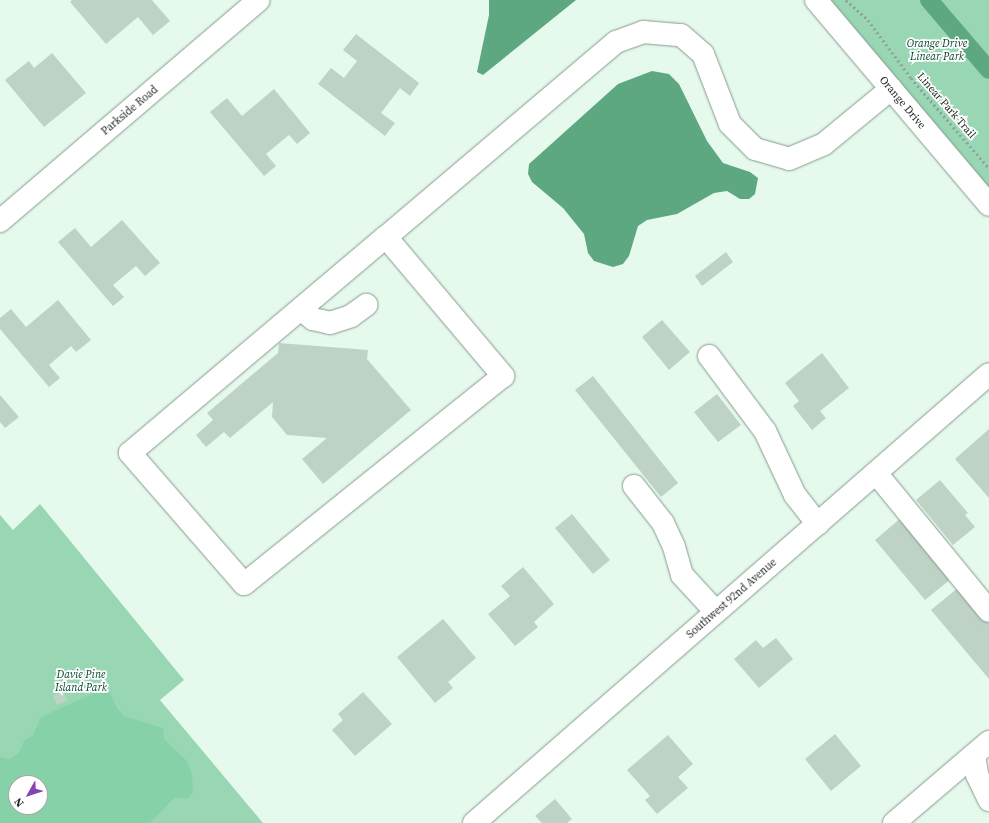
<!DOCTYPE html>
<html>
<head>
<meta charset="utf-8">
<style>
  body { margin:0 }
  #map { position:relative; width:989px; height:823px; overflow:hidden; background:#e5faed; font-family:"Source Serif 4",serif }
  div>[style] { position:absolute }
  .green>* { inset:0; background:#99d7b4 }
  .forest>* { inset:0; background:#86d1a8 }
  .water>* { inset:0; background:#5da880 }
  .canal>* { height:18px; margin:-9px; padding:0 9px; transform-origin:9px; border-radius:9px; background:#5da880 }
  .building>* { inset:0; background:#bed3c6 }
  .path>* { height:2.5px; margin-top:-1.25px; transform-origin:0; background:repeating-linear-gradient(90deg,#91a097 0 2px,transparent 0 5px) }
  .roads { filter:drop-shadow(0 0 1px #879a8f) drop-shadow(0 0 1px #879a8f) }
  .minor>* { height:22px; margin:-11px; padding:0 11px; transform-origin:11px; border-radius:11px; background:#fff }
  span { translate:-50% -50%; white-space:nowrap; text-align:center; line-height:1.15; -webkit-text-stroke:3.5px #fff; paint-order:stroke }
  .park-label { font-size:11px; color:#05442a; font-style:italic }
  .street-label { font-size:11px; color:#1d2521 }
  .north { position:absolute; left:8px; top:775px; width:40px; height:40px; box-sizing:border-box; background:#fff; border:1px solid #a5a8a6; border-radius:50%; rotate:231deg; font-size:11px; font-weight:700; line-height:16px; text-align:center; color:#1d2521 }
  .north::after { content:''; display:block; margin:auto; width:14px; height:18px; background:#8742b5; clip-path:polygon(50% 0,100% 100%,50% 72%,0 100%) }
</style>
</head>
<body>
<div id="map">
  <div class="green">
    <div style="clip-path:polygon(827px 0,989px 0,989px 191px)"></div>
    <div style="clip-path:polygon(evenodd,40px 504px,184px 680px,160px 700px,263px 823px,0 823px,0 515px,13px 530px,40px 504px,16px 783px,40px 783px,40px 807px,16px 807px,16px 783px)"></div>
  </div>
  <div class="forest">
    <div style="clip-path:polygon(evenodd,101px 690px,110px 693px,117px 708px,124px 716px,163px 728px,164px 739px,186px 760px,192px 774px,193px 792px,188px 799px,175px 797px,150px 823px,0 823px,0 757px,10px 759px,19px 752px,24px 741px,33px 735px,41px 717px,101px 690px,16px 783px,40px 783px,40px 807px,16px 807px,16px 783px)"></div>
  </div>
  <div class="water">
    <div style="clip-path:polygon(489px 0,576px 0,483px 75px,477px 72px,489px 15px)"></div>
    <div style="clip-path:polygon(652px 71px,669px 74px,679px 84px,707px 141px,723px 163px,750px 172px,758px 178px,755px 194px,749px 199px,740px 199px,727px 191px,714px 193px,677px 214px,647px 220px,638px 226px,629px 256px,623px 264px,613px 267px,594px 261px,588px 253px,584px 234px,563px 208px,532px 182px,528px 174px,529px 164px,618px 84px)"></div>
  </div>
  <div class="canal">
    <div style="left:929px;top:0;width:92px;rotate:49.4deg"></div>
  </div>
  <div class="building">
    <div style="clip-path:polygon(72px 0,152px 0,170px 21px,153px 35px,138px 17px,106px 44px,70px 2px)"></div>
    <div style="clip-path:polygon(356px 34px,419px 83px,410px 96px,400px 88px,381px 113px,395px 123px,385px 136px,318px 84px,331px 68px,344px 78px,357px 61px,343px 50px)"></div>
    <div style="clip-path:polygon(52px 53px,86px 93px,44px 127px,5px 80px,29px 61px,34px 68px)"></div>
    <div style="clip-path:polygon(274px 89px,310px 133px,297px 144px,289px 135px,266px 154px,276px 166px,264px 176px,210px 112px,227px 98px,242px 116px)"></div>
    <div style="clip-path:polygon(122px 220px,160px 263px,145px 276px,136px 266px,113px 285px,124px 297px,113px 306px,58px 242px,75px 228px,91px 247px)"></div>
    <div style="clip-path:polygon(726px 252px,733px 262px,702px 286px,695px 276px)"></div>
    <div style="clip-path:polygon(58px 300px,91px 340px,76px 352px,71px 346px,49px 365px,60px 378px,49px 387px,0 329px,0 318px,11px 309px,26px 327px)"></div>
    <div style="clip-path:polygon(662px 320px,690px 352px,669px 370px,642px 337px)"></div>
    <div style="clip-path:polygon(279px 343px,368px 350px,367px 359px,411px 410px,323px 484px,302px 459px,327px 438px,287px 435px,272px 417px,273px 402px,230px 438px,224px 432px,206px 447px,196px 435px,213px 420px,207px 413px,278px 353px)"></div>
    <div style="clip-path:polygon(822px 353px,849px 388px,820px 411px,826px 418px,812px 430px,793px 406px,799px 401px,785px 383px)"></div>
    <div style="clip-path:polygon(593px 376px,678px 483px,661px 497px,575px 390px)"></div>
    <div style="clip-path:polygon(717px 394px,741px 425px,718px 442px,694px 412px)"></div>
    <div style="clip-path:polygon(0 395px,19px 417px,5px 428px,0 422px)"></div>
    <div style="clip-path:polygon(989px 429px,989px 498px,955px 459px)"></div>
    <div style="clip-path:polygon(940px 480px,968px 513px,965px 515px,975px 527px,953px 545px,916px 500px)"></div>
    <div style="clip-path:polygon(572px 514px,610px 560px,593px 574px,555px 528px)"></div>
    <div style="clip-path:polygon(902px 517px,952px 578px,925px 600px,875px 540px)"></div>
    <div style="clip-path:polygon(523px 567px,554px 604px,534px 622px,538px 627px,515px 646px,488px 614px,510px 596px,501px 586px)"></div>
    <div style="clip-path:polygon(959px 587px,989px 623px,989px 679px,931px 610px)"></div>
    <div style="clip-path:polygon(443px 619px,476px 658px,448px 682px,453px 688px,435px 703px,397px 657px)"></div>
    <div style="clip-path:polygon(776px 638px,793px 659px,759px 688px,734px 659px,756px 640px,763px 648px)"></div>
    <div style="clip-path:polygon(63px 691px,67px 700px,57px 705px,53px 696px)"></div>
    <div style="clip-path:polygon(363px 692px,392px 724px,355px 756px,332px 730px,343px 720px,338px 714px)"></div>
    <div style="clip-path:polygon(835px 734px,861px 766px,831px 791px,805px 759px)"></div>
    <div style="clip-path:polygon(668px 735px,693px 764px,678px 777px,688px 788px,657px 814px,645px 800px,650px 796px,627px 770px)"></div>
    <div style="clip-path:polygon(555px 799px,572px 819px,567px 823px,542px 823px,535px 816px)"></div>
  </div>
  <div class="path">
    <div style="left:846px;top:0;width:30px;rotate:42deg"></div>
    <div style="left:868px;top:20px;width:72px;rotate:53.4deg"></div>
    <div style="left:911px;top:78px;width:119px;rotate:49.1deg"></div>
  </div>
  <div class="roads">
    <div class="minor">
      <div style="left:816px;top:0;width:268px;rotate:49.8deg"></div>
      <div style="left:0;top:221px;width:340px;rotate:-40.5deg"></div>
      <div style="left:386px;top:237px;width:182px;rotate:49.9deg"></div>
      <div style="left:503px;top:376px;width:332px;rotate:141.2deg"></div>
      <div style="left:244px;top:584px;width:174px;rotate:-131deg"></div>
      <div style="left:130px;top:453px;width:335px;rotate:-40.2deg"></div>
      <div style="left:386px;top:237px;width:302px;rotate:-40.3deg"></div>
      <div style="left:616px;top:42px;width:29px;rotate:-20deg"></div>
      <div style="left:643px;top:32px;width:38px;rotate:5deg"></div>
      <div style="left:681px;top:35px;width:29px;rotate:41deg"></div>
      <div style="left:703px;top:54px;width:75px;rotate:68.9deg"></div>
      <div style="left:730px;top:124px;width:35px;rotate:45deg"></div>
      <div style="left:755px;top:149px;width:35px;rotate:16deg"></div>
      <div style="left:789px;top:159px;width:38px;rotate:-23deg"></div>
      <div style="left:824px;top:144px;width:87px;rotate:-39.4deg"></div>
      <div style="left:301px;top:309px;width:16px;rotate:40deg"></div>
      <div style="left:313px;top:319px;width:17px;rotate:13deg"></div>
      <div style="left:330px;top:323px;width:22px;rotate:-18deg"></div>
      <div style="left:351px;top:316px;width:19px;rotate:-36deg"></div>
      <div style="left:709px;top:356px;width:94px;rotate:53.3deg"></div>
      <div style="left:765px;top:431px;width:71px;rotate:64.9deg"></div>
      <div style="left:795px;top:495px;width:37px;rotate:52deg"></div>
      <div style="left:876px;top:473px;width:178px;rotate:50.7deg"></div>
      <div style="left:634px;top:486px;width:47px;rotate:51.9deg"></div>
      <div style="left:663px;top:523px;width:26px;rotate:65deg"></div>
      <div style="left:674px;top:547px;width:29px;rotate:74deg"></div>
      <div style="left:682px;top:575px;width:50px;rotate:47.4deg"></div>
      <div style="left:974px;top:755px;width:20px;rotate:81deg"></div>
      <div style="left:977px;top:775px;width:28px;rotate:64deg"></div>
      <div style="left:474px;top:823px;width:683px;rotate:-41.08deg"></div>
      <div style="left:894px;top:823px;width:125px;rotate:-40.5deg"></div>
    </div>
  </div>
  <div class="park-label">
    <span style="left:937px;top:51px">Orange Drive<br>Linear Park</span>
    <span style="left:81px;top:682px">Davie Pine<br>Island Park</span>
  </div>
  <div class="street-label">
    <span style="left:902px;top:103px;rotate:50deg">Orange Drive</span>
    <span style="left:946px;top:106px;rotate:49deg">Linear Park Trail</span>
    <span style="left:130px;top:111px;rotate:-40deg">Parkside Road</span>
    <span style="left:732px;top:599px;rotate:-41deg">Southwest 92nd Avenue</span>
  </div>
  <div class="north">N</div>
</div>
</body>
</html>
